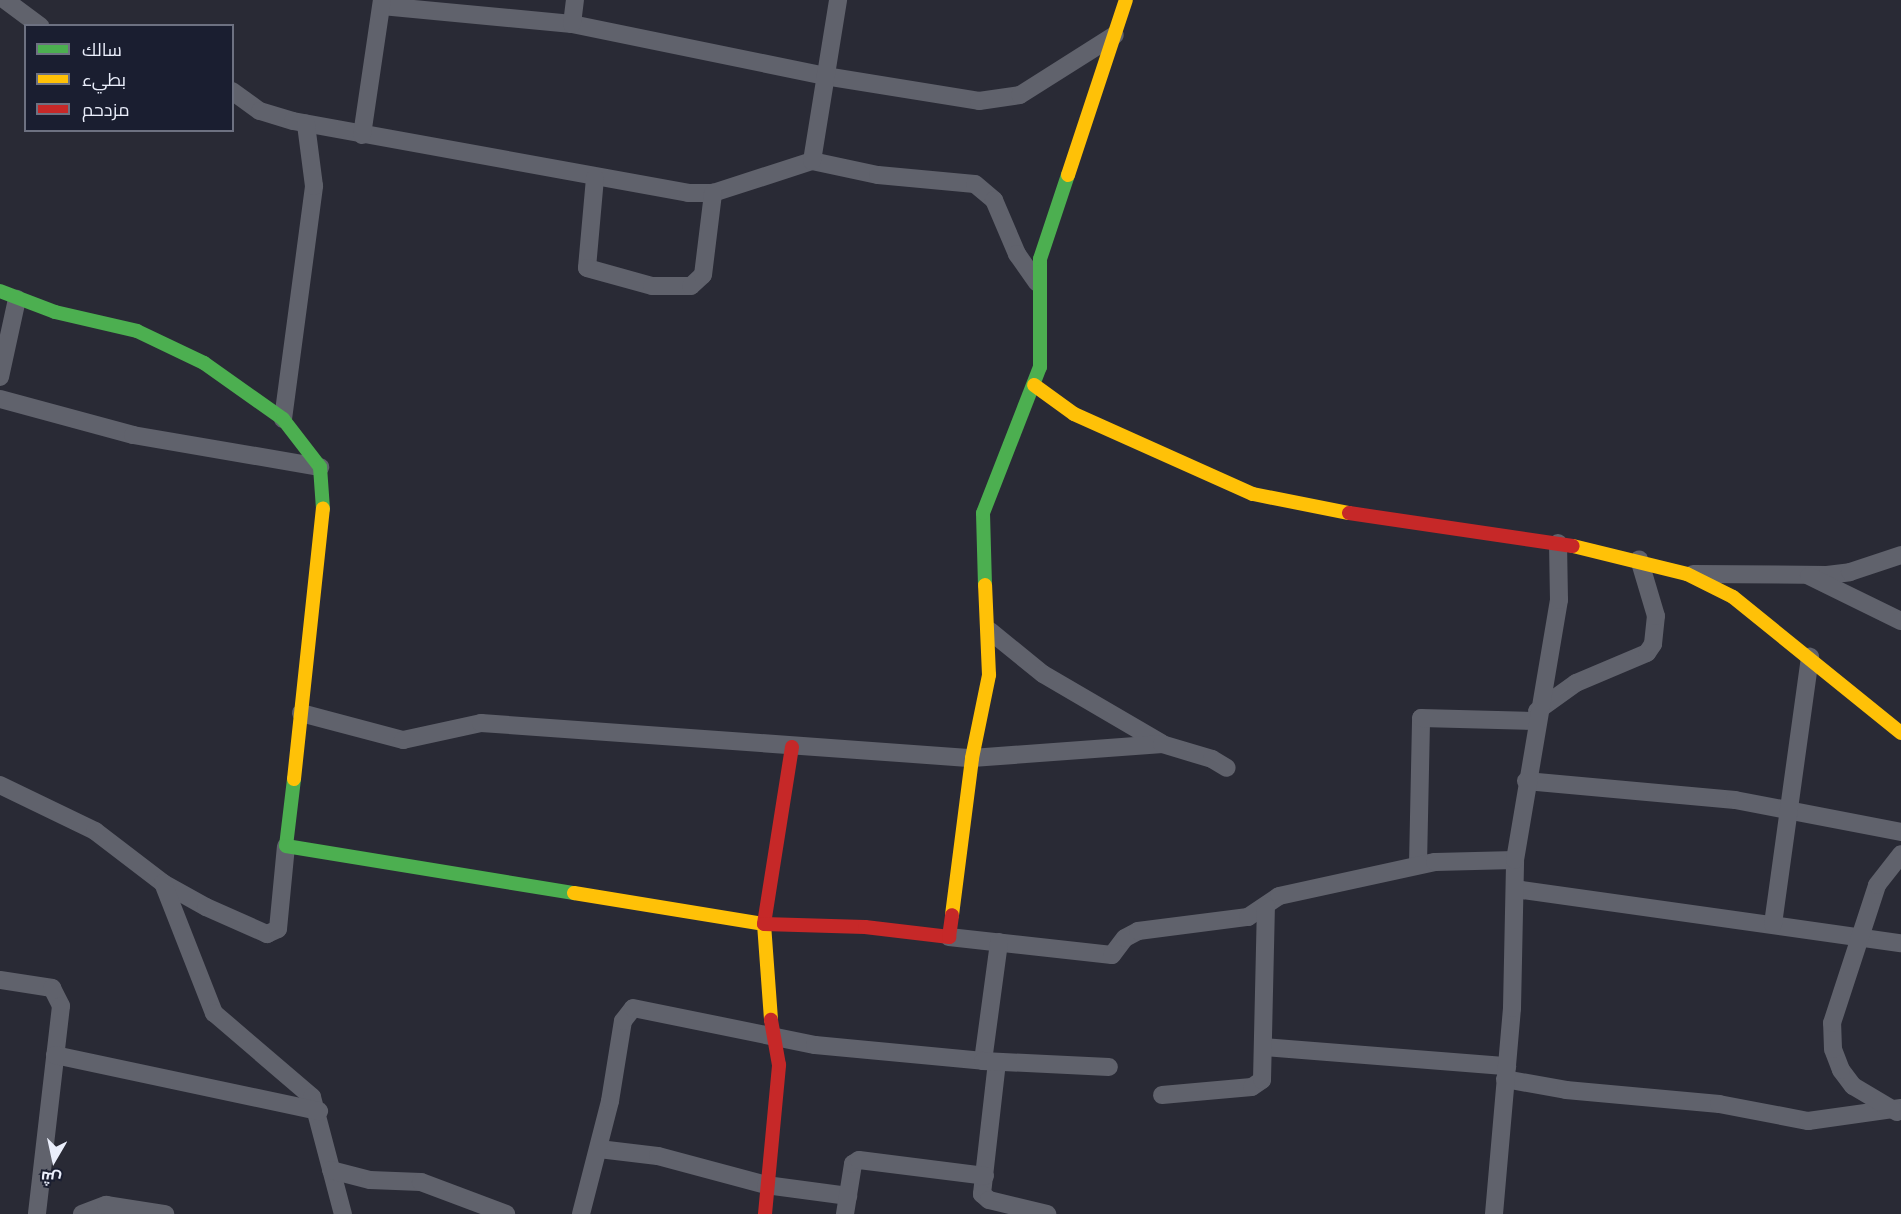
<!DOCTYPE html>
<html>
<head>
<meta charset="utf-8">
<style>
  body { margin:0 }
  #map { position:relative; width:1901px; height:1214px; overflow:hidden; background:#292a35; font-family:"Fira Sans",Cairo,sans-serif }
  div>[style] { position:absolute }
  .street>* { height:18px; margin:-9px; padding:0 9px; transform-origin:9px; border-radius:9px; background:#60626c }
  .fast>* { height:14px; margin:-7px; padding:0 7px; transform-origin:7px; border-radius:7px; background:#4caf50 }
  .slow>* { height:14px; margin:-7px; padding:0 7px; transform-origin:7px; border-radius:7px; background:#ffc107 }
  .jam>* { height:14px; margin:-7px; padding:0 7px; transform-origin:7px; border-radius:7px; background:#c62828 }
  span { translate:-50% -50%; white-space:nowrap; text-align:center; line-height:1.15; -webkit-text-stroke:6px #1a1e30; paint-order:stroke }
  .legend { position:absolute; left:24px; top:24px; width:210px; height:108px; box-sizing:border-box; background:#1a1e30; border:2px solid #6d7181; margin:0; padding:8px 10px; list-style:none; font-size:18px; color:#eaeefb }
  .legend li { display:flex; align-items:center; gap:12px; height:30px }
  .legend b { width:30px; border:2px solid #6d7181 }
  .north { position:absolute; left:24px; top:1130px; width:60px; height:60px; -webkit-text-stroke:4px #1a1e30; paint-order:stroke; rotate:189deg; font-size:16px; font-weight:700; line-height:24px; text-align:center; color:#eaeefb }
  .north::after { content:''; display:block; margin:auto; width:21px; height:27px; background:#eaeefb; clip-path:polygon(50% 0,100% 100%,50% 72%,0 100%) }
</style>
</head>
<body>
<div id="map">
  <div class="street">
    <div style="left:5px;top:0;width:44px;rotate:36.6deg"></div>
    <div style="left:382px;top:6px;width:191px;rotate:5.4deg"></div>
    <div style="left:572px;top:24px;width:258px;rotate:11.6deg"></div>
    <div style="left:825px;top:76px;width:156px;rotate:9.2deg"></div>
    <div style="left:979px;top:101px;width:41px;rotate:-8.3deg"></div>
    <div style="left:1020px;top:95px;width:112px;rotate:-32.3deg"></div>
    <div style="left:572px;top:24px;width:24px;rotate:-83deg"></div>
    <div style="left:232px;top:91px;width:34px;rotate:36deg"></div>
    <div style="left:260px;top:111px;width:34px;rotate:17deg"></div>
    <div style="left:293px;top:121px;width:402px;rotate:10.3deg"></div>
    <div style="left:688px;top:193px;width:25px"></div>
    <div style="left:713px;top:193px;width:104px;rotate:-17.9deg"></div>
    <div style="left:812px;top:161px;width:67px;rotate:12deg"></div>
    <div style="left:878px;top:175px;width:97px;rotate:5.3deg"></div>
    <div style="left:975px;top:184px;width:25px;rotate:40deg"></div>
    <div style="left:994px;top:200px;width:59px;rotate:66.9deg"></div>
    <div style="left:1017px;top:254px;width:35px;rotate:55deg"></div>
    <div style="left:362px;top:135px;width:136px;rotate:-81.6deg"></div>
    <div style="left:812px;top:161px;width:163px;rotate:-80.8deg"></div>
    <div style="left:595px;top:178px;width:90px;rotate:95.1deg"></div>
    <div style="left:587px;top:268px;width:67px;rotate:15.5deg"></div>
    <div style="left:652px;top:286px;width:39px"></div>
    <div style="left:691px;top:286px;width:16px;rotate:-43deg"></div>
    <div style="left:703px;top:275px;width:83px;rotate:-83deg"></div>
    <div style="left:0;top:377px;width:80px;rotate:-77.7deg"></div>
    <div style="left:0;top:399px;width:138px;rotate:15.1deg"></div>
    <div style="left:133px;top:435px;width:190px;rotate:9.7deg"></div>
    <div style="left:283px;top:419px;width:235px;rotate:-82.4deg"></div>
    <div style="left:314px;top:186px;width:63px;rotate:-97.4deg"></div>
    <div style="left:1693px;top:574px;width:134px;rotate:0.4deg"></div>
    <div style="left:1827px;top:575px;width:23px;rotate:-7deg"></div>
    <div style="left:1850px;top:572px;width:54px;rotate:-18.4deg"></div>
    <div style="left:1809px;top:576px;width:102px;rotate:26.1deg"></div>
    <div style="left:990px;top:631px;width:68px;rotate:39.1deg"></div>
    <div style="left:1043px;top:674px;width:137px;rotate:30.3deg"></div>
    <div style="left:1537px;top:711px;width:48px;rotate:-35.7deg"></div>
    <div style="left:1576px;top:683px;width:77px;rotate:-22.9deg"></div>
    <div style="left:1647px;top:653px;width:11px;rotate:-56deg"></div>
    <div style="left:1653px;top:644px;width:28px;rotate:-84deg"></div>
    <div style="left:1656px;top:616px;width:59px;rotate:-106.6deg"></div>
    <div style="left:301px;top:713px;width:106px;rotate:14.8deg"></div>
    <div style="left:403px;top:740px;width:80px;rotate:-12.3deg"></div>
    <div style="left:481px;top:723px;width:492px;rotate:4.1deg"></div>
    <div style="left:972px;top:758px;width:191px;rotate:-4.2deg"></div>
    <div style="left:1162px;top:744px;width:52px;rotate:16.7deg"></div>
    <div style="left:1212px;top:759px;width:17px;rotate:31deg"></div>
    <div style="left:1526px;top:781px;width:210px;rotate:5.2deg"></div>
    <div style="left:1735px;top:800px;width:169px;rotate:10.9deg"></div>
    <div style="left:0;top:785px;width:106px;rotate:25.8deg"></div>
    <div style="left:95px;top:831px;width:86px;rotate:37.4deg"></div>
    <div style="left:163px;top:883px;width:49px;rotate:29.2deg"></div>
    <div style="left:206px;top:907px;width:67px;rotate:23.9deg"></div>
    <div style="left:267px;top:934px;width:12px;rotate:-24deg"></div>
    <div style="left:278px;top:929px;width:83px;rotate:-84.5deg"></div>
    <div style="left:1418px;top:865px;width:147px;rotate:-88.8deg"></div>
    <div style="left:1421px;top:718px;width:114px;rotate:1.5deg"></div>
    <div style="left:163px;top:883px;width:140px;rotate:68.6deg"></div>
    <div style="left:214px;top:1013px;width:129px;rotate:40.6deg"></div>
    <div style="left:312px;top:1097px;width:121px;rotate:75.2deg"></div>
    <div style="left:1515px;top:889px;width:390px;rotate:8deg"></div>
    <div style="left:1773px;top:924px;width:270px;rotate:-82.1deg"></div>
    <div style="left:949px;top:937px;width:164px;rotate:6.3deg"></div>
    <div style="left:1112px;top:955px;width:21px;rotate:-53deg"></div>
    <div style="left:1125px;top:938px;width:15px;rotate:-28deg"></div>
    <div style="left:1138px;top:931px;width:111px;rotate:-7.3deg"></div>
    <div style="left:1248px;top:917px;width:37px;rotate:-34deg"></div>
    <div style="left:1279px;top:896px;width:160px;rotate:-12.3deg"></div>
    <div style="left:1435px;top:862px;width:80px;rotate:-1.4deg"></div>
    <div style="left:0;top:980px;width:53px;rotate:8.7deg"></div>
    <div style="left:52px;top:988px;width:20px;rotate:63deg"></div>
    <div style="left:61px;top:1006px;width:209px;rotate:96.6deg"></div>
    <div style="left:1263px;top:1047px;width:245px;rotate:4.5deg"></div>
    <div style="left:55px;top:1055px;width:270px;rotate:12deg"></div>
    <div style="left:983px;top:1061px;width:120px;rotate:-82.3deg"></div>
    <div style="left:997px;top:1062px;width:133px;rotate:96.5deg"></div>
    <div style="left:982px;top:1194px;width:9px;rotate:41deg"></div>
    <div style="left:989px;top:1200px;width:60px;rotate:13.6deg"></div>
    <div style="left:1505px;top:1079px;width:62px;rotate:10.2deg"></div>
    <div style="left:1566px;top:1090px;width:154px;rotate:5.2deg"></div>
    <div style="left:1719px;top:1104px;width:91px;rotate:10.8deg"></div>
    <div style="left:1808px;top:1121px;width:94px;rotate:-8deg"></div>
    <div style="left:1162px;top:1095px;width:90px;rotate:-5.1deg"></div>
    <div style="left:1252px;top:1087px;width:12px;rotate:-35deg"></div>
    <div style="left:1262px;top:1080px;width:174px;rotate:-88.7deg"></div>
    <div style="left:1897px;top:1112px;width:51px;rotate:-149.4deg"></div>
    <div style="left:1853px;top:1086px;width:20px;rotate:-127deg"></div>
    <div style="left:1841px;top:1070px;width:22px;rotate:-111deg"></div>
    <div style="left:1833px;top:1049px;width:26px;rotate:-92deg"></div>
    <div style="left:1832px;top:1023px;width:145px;rotate:-71.9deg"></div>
    <div style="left:1877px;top:885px;width:39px;rotate:-52deg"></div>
    <div style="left:599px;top:1149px;width:59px;rotate:6.8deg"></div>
    <div style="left:658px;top:1156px;width:112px;rotate:15deg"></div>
    <div style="left:766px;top:1185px;width:83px;rotate:7.6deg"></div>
    <div style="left:331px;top:1170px;width:40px;rotate:14.4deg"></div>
    <div style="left:370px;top:1180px;width:51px;rotate:2.2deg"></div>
    <div style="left:421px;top:1182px;width:91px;rotate:20.6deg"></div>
    <div style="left:82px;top:1214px;width:26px;rotate:-21deg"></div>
    <div style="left:106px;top:1205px;width:60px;rotate:8.7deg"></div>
    <div style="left:581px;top:1214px;width:117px;rotate:-75.6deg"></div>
    <div style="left:610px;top:1101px;width:81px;rotate:-80.8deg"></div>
    <div style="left:623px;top:1021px;width:16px;rotate:-52deg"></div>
    <div style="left:633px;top:1008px;width:186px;rotate:11.5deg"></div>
    <div style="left:815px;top:1045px;width:169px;rotate:5.4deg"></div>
    <div style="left:983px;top:1061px;width:126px;rotate:2.7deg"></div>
    <div style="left:845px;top:1214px;width:51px;rotate:-80.9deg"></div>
    <div style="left:853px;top:1164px;width:7px;rotate:-34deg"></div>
    <div style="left:859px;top:1160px;width:127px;rotate:7.2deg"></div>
    <div style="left:1494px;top:1214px;width:207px;rotate:-85deg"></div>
    <div style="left:1512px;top:1008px;width:148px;rotate:-88.8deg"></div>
    <div style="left:1515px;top:860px;width:264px;rotate:-80.4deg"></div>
    <div style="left:1559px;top:600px;width:57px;rotate:-91deg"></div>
  </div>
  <div class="fast">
    <div style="left:0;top:291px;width:59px;rotate:20.9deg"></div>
    <div style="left:55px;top:312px;width:84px;rotate:13deg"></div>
    <div style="left:137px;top:331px;width:74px;rotate:25.5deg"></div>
    <div style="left:204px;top:363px;width:97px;rotate:35.3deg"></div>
    <div style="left:283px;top:419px;width:61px;rotate:52.4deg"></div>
    <div style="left:320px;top:467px;width:42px;rotate:85.9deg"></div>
    <div style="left:985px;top:585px;width:72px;rotate:-91.6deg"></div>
    <div style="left:983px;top:513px;width:157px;rotate:-68.7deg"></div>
    <div style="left:1040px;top:367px;width:108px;rotate:-90deg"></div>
    <div style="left:1040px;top:259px;width:89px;rotate:-71.6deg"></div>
    <div style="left:294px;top:779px;width:67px;rotate:96.8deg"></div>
    <div style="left:286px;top:846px;width:292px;rotate:9.3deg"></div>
  </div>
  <div class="slow">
    <div style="left:1068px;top:175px;width:184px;rotate:-71.7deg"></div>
    <div style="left:1034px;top:385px;width:49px;rotate:35.9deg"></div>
    <div style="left:1074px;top:414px;width:196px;rotate:24.1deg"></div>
    <div style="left:1253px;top:494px;width:98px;rotate:11.2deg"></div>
    <div style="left:1573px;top:546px;width:117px;rotate:13.8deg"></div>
    <div style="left:1687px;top:574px;width:51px;rotate:26.6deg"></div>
    <div style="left:1733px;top:597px;width:216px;rotate:39deg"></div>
    <div style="left:294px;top:779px;width:272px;rotate:-83.9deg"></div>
    <div style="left:574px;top:893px;width:193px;rotate:9.3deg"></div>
    <div style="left:764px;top:924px;width:96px;rotate:85.8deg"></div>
    <div style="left:952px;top:915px;width:158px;rotate:-82.7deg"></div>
    <div style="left:972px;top:758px;width:85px;rotate:-78.4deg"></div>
    <div style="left:989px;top:675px;width:90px;rotate:-92.5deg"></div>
  </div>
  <div class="jam">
    <div style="left:1349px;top:513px;width:226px;rotate:8.4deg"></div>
    <div style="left:792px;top:747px;width:179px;rotate:99deg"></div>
    <div style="left:764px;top:924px;width:101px;rotate:1.7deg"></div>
    <div style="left:865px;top:927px;width:85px;rotate:6.8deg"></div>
    <div style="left:949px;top:937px;width:22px;rotate:-82deg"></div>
    <div style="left:765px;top:1214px;width:150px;rotate:-84.6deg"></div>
    <div style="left:779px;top:1065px;width:46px;rotate:-100.1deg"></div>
  </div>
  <ul class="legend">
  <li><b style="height:8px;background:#4caf50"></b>سالك</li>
  <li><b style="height:8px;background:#ffc107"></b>بطيء</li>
  <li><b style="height:8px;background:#c62828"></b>مزدحم</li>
  </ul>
  <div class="north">ش</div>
</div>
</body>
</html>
